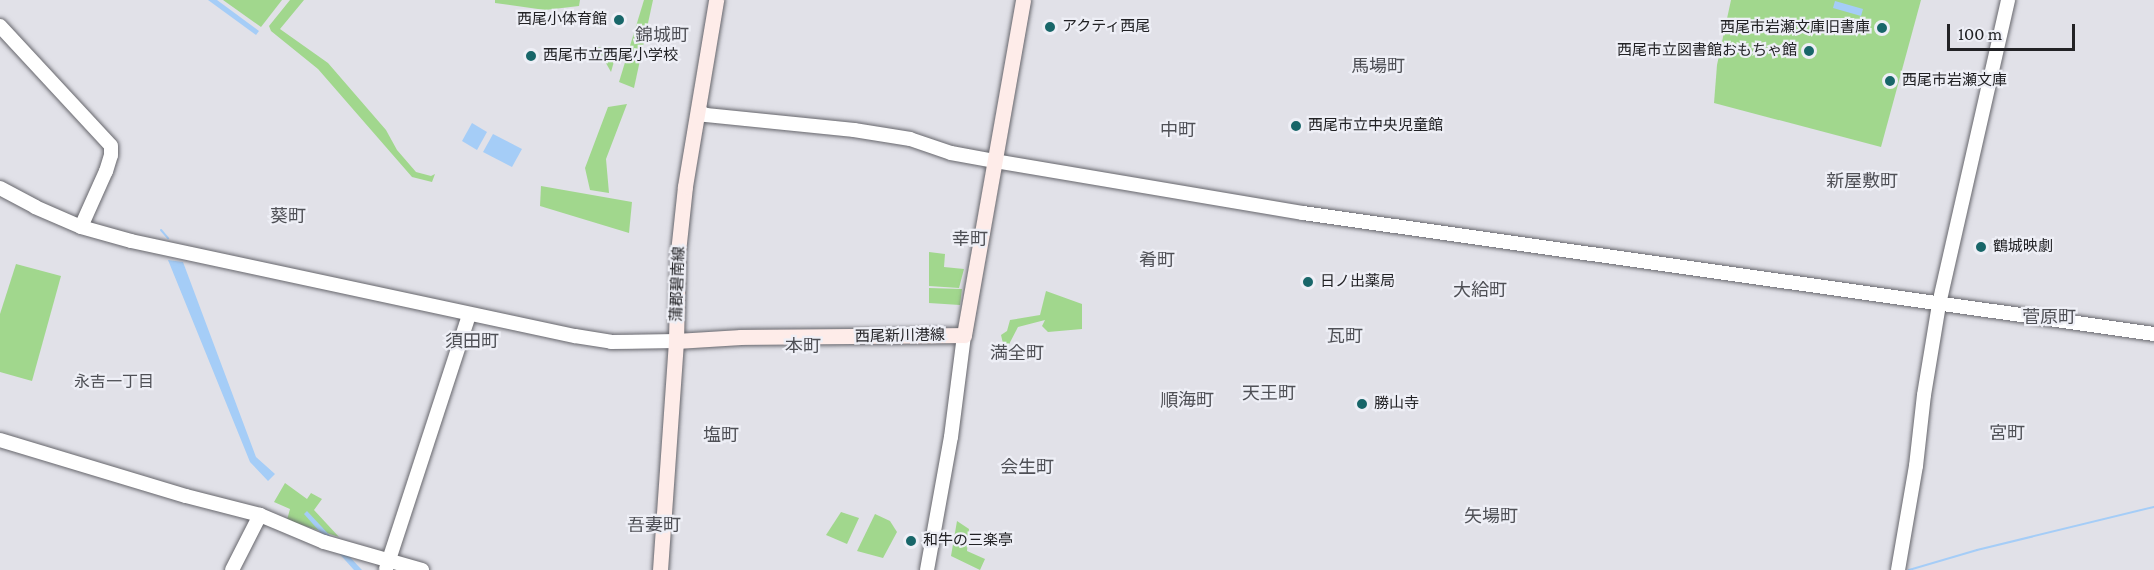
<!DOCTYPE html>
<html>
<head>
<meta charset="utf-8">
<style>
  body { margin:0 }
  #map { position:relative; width:2154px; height:570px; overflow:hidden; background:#e1e1e8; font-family:"Crimson Pro","Noto Sans JP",serif }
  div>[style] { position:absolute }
  .green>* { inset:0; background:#a1d78d }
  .water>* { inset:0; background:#a5cdf7 }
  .stream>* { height:2px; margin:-1px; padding:0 1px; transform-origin:1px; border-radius:1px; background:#a5cdf7 }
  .roads { filter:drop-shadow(0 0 2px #66666c) drop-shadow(0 0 2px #66666c) }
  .tertiary>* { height:14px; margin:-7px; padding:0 7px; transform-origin:7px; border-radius:7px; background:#fff }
  .secondary>* { height:15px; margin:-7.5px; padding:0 7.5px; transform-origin:7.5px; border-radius:7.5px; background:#feece9 }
  .dots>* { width:16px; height:16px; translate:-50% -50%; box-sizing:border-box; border:3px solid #eeeff6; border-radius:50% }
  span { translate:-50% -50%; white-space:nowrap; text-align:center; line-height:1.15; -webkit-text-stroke:4.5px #eeeff6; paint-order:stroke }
  .poi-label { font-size:15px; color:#222225 }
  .right { translate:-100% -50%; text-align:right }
  .left { translate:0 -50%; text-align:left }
  .street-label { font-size:15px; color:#222225 }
  .neighbourhood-label { font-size:16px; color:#4f5056 }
  .quarter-label { font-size:18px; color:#4f5056 }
  .scale { position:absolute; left:1947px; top:24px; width:128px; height:27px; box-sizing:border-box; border:3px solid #222225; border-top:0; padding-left:8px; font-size:18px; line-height:21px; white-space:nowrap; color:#222225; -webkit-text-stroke:4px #eeeff6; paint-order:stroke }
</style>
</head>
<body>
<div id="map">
  <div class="green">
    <div style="clip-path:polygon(223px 0,282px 0,261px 27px)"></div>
    <div style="clip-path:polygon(290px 0,304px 0,280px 29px,328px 63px,386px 130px,397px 150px,416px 172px,431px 176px,435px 174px,432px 182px,412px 177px,318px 69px,271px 31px,269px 26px)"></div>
    <div style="clip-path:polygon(495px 0,580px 0,579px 6px,545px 10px,495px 3px)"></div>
    <div style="clip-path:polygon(644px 0,653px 0,634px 88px,619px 82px)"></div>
    <div style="clip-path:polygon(1731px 0,1921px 0,1881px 147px,1714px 103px,1717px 65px)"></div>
    <div style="clip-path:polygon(597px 47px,617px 51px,611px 72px)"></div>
    <div style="clip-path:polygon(627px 104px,606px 159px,609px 193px,590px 190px,585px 168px,608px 107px)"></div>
    <div style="clip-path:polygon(541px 186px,632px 202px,629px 233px,540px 206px)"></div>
    <div style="clip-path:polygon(929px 252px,945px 254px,944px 267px,964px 269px,959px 288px,929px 286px)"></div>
    <div style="clip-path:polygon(16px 264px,61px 276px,32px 381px,0 372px,0 314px)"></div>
    <div style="clip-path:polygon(929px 288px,962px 289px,960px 305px,929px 303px)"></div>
    <div style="clip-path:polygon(1046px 291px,1082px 304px,1082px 329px,1048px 332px,1042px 326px,1045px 320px,1018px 327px,1005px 352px,1001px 335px,1007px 331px,1010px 320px,1040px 315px)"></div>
    <div style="clip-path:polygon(285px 483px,307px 499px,311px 493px,322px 499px,314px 510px,339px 537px,287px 520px,290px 509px,274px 502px)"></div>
    <div style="clip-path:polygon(841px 512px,859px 518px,847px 544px,826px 535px)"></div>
    <div style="clip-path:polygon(875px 514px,890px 521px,897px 532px,883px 558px,857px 551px)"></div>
    <div style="clip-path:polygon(957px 521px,969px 529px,967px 551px,985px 559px,980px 570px,951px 556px)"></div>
  </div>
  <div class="water">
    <div style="clip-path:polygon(208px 0,217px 0,259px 31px,256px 35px)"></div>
    <div style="clip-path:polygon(1835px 1px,1863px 9px,1861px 16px,1833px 8px)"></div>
    <div style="clip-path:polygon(472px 123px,487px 132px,477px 150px,462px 141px)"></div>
    <div style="clip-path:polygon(493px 134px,522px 149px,512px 167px,483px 152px)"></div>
    <div style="clip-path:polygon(168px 260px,183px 262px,256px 457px,275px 474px,268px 481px,250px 462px)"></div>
    <div style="clip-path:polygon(307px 511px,362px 570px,354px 570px,345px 560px,304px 514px)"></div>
  </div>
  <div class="stream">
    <div style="left:161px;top:230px;width:11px;rotate:49deg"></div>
    <div style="left:1909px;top:570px;width:71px;rotate:-16.4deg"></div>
    <div style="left:1977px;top:550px;width:182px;rotate:-13.7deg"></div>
  </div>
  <div class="roads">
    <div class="tertiary">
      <div style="left:0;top:26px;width:163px;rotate:47.2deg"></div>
      <div style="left:111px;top:146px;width:9px;rotate:90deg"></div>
      <div style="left:111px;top:155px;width:17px;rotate:107deg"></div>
      <div style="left:106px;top:171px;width:61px;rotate:114.1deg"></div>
      <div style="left:698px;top:111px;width:9px;rotate:27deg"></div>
      <div style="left:706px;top:115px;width:149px;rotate:5.8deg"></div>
      <div style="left:854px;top:130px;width:57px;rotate:9.1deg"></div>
      <div style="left:910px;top:139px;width:43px;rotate:18.9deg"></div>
      <div style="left:951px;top:153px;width:45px;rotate:10.3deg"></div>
      <div style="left:995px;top:161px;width:312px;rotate:9.6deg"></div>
      <div style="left:1303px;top:213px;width:860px;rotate:8.09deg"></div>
      <div style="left:0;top:188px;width:40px;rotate:28deg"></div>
      <div style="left:35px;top:207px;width:50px;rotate:23.5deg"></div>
      <div style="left:81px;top:227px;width:52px;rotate:15.6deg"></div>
      <div style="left:131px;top:241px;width:454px;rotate:12.1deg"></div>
      <div style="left:575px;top:336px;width:36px;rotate:9deg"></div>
      <div style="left:611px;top:342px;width:65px;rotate:-0.9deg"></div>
      <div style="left:0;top:440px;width:194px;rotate:16.8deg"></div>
      <div style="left:186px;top:496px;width:76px;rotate:14.4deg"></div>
      <div style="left:260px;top:515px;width:69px;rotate:22.9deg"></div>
      <div style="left:324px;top:542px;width:102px;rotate:15.9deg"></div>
      <div style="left:386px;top:569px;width:267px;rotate:-71.9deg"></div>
      <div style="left:232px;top:570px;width:62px;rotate:-63deg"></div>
      <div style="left:927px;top:570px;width:135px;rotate:-79.8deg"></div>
      <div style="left:951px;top:437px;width:103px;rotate:-82.7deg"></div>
      <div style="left:1898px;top:570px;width:106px;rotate:-80.2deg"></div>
      <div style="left:1916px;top:466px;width:71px;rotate:-83.6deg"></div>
      <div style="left:1924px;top:395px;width:92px;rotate:-80.6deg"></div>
      <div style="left:1939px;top:304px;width:312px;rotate:-77.2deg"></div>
    </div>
    <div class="secondary">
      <div style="left:676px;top:341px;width:65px;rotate:-3.5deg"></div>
      <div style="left:741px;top:337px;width:223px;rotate:-0.5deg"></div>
      <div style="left:964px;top:335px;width:340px;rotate:-80deg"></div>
      <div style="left:660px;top:570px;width:230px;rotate:-86deg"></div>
      <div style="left:676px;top:341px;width:89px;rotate:-88.7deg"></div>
      <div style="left:678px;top:252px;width:66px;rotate:-83.9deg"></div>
      <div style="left:685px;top:186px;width:189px;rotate:-80.5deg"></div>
    </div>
  </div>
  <div class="dots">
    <div style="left:619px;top:20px;background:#186669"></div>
    <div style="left:1050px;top:27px;background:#186669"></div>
    <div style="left:1882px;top:28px;background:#186669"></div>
    <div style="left:1809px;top:51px;background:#186669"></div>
    <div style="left:531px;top:56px;background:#186669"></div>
    <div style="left:1890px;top:81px;background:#186669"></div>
    <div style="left:1296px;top:126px;background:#186669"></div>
    <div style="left:1981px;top:247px;background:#186669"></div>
    <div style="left:1308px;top:282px;background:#186669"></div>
    <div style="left:1362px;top:404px;background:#186669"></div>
    <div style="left:911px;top:541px;background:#186669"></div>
  </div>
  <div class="poi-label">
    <span class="right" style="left:607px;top:20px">西尾小体育館</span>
    <span class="left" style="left:1062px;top:27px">アクティ西尾</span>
    <span class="right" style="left:1870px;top:28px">西尾市岩瀬文庫旧書庫</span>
    <span class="right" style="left:1797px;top:51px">西尾市立図書館おもちゃ館</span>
    <span class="left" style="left:543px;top:56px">西尾市立西尾小学校</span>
    <span class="left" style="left:1902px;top:81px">西尾市岩瀬文庫</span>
    <span class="left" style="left:1308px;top:126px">西尾市立中央児童館</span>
    <span class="left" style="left:1993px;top:247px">鶴城映劇</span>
    <span class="left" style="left:1320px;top:282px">日ノ出薬局</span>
    <span class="left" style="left:1374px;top:404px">勝山寺</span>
    <span class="left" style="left:923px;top:541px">和牛の三楽亭</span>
  </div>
  <div class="street-label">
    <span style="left:678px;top:284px;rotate:-88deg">蒲郡碧南線</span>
    <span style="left:900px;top:336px;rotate:-1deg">西尾新川港線</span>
  </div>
  <div class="neighbourhood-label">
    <span style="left:114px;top:382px">永吉一丁目</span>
  </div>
  <div class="quarter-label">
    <span style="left:662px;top:35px">錦城町</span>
    <span style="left:1378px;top:66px">馬場町</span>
    <span style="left:1178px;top:130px">中町</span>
    <span style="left:1862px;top:181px">新屋敷町</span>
    <span style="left:288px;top:216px">葵町</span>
    <span style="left:970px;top:239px">幸町</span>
    <span style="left:1157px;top:260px">肴町</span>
    <span style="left:1480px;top:290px">大給町</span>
    <span style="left:2049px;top:317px">菅原町</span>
    <span style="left:1345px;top:336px">瓦町</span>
    <span style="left:472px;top:341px">須田町</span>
    <span style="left:803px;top:346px">本町</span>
    <span style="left:1017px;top:353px">満全町</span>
    <span style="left:1269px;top:393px">天王町</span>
    <span style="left:1187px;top:400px">順海町</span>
    <span style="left:2007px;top:433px">宮町</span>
    <span style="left:721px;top:435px">塩町</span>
    <span style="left:1027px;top:467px">会生町</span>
    <span style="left:1491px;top:516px">矢場町</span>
    <span style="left:654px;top:525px">吾妻町</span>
  </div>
  <div class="scale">100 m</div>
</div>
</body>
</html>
